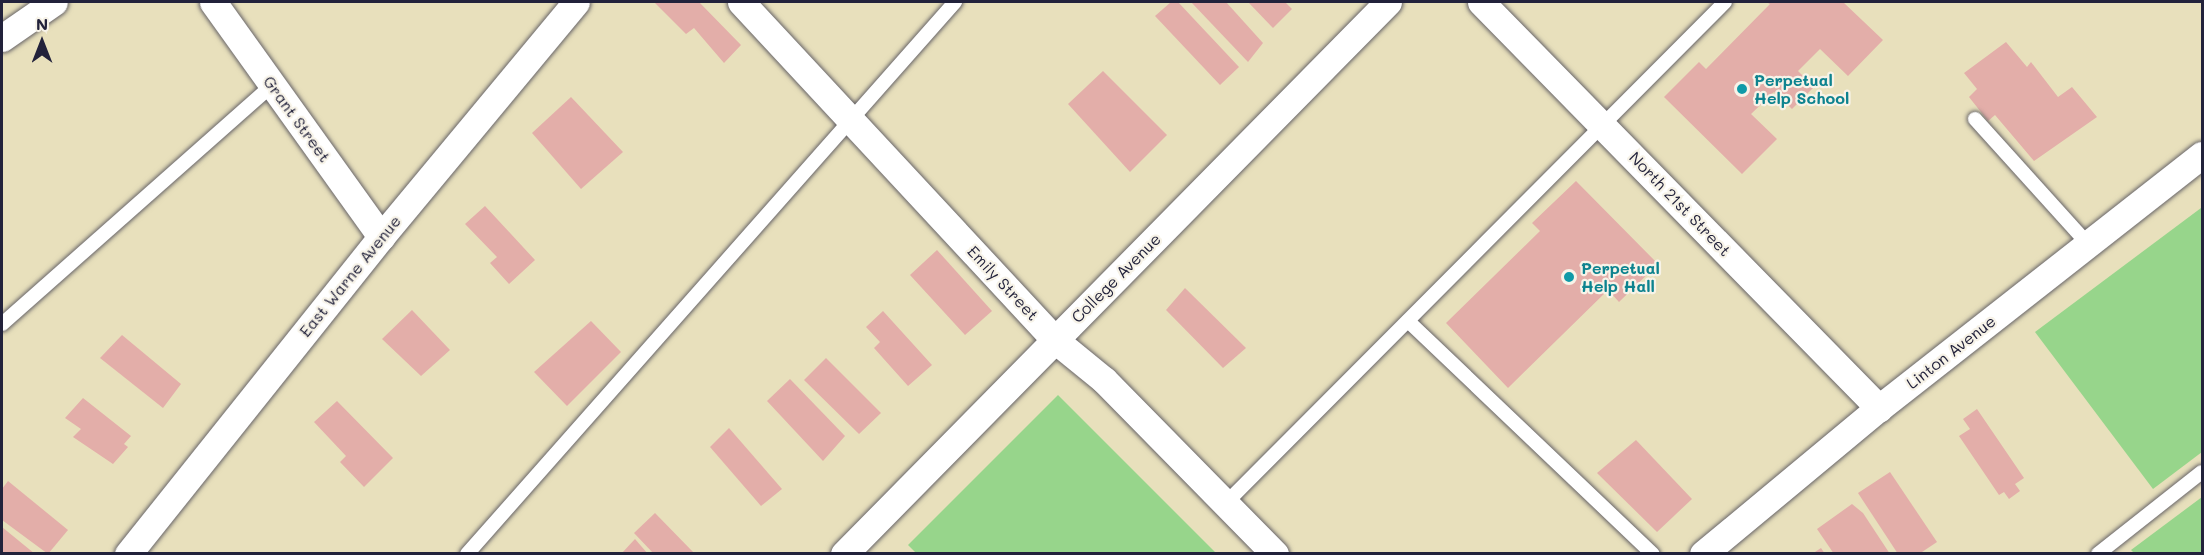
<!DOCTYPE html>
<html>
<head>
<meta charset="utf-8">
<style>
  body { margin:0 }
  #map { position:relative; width:2204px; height:555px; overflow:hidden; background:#e8e0bc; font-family:Mali,sans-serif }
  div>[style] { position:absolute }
  .green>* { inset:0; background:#97d58b }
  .building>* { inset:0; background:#e3aea9 }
  .roads { filter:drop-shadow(0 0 2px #676468) drop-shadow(0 0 2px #676468) }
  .service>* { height:14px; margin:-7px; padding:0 7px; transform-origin:7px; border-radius:7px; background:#fff }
  .minor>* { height:27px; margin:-13.5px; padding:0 13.5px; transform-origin:13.5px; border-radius:13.5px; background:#fff }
  .dots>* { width:16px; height:16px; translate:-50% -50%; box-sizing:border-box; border:3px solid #f7f3e8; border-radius:50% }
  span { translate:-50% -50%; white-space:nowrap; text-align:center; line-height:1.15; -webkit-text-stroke:4.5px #f7f3e8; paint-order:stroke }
  .culture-label { font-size:16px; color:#0d838f; font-weight:700 }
  .left { translate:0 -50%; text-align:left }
  .street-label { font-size:16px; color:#22223b }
  .frame { position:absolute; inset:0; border:3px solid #22223b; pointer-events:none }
  .north { position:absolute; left:12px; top:12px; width:60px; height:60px; -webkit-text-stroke:4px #f7f3e8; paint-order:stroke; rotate:0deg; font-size:16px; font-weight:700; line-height:24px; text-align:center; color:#22223b }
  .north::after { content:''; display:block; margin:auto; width:21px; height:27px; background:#22223b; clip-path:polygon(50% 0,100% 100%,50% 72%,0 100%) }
</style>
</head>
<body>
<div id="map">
  <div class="green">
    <div style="clip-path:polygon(2201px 208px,2202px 452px,2153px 489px,2035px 332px)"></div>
    <div style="clip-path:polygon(1058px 395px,1216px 553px,917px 554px,908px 545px)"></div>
    <div style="clip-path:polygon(2202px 497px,2202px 553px,2134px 553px,2131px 550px)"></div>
  </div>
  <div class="building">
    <div style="clip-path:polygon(654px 2px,699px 2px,741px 45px,724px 63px,694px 28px,686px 34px)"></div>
    <div style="clip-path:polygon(1171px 2px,1178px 2px,1239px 67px,1220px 85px,1155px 16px)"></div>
    <div style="clip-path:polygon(1191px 2px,1226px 2px,1263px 43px,1248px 62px)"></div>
    <div style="clip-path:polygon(1248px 2px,1285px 2px,1292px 9px,1273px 28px)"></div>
    <div style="clip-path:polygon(1766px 2px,1843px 2px,1883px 40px,1848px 76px,1820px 49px,1798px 71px,1814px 87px,1792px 109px,1774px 92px,1751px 114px,1777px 139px,1742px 174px,1664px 97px,1699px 62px,1706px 69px,1770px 4px)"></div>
    <div style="clip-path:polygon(2006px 42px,2027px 67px,2031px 62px,2058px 97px,2072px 87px,2097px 117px,2034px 161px,1995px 115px,1988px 121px,1969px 97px,1977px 89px,1964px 73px)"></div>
    <div style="clip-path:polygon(1103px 71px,1167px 135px,1130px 172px,1068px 104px)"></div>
    <div style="clip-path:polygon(571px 97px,623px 152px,581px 189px,532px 133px)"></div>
    <div style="clip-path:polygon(1576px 181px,1658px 264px,1619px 302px,1608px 290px,1508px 388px,1446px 323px,1540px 231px,1532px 223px)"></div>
    <div style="clip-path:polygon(485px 206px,535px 260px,509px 284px,490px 263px,497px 257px,465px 224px)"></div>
    <div style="clip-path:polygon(937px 250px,992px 311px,965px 335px,910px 275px)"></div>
    <div style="clip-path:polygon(1185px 288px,1246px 348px,1223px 368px,1166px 310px)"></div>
    <div style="clip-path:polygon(412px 310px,450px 350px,421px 376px,382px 339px)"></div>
    <div style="clip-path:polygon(883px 311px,932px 365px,908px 386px,874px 348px,880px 342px,866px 327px)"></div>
    <div style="clip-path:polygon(591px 321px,621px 352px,567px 406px,534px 372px)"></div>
    <div style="clip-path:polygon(122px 335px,181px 384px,163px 408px,100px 358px)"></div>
    <div style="clip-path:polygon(826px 358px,881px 413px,859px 434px,804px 380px)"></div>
    <div style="clip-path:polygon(790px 379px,845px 436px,823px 461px,767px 401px)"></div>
    <div style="clip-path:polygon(83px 398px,131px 436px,124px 444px,128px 447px,113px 464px,73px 437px,81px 429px,65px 418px)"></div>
    <div style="clip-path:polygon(337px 401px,393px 458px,364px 487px,340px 462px,346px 456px,314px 422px)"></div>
    <div style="clip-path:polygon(1977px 409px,2024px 478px,2015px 484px,2020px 491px,2009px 499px,2004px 492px,1999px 495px,1959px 436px,1970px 429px,1963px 419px)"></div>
    <div style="clip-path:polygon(729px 428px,782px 489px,761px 506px,710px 447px)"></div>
    <div style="clip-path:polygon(1636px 440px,1692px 499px,1657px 532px,1597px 473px)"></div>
    <div style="clip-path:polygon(1890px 472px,1937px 542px,1919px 554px,1898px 554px,1858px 493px)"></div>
    <div style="clip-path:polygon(8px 481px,68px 530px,48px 554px,2px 520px,2px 489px)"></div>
    <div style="clip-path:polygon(1852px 504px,1863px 513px,1890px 554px,1834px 554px,1817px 529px)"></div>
    <div style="clip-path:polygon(655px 513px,695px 554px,654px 554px,634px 533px)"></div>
    <div style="clip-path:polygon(2px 527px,35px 554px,2px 554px)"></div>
    <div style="clip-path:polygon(635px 539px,648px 554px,621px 554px)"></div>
    <div style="clip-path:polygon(1821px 548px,1825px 554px,1812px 554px)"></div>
  </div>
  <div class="roads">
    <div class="service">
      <div style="left:1975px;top:119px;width:169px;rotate:47.9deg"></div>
      <div style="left:1408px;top:321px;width:338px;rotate:43.6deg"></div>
      <div style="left:2px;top:324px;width:361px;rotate:-41.5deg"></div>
      <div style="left:1226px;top:503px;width:707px;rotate:-45.11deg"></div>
      <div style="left:467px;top:554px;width:737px;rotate:-48.52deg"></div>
      <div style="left:2098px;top:554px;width:132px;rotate:-38.3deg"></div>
    </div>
    <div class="minor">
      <div style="left:213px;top:2px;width:289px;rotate:54.4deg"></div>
      <div style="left:741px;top:2px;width:461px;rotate:47.1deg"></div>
      <div style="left:1055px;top:340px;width:63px;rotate:39.2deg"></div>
      <div style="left:1104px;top:380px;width:244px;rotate:45.5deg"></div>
      <div style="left:1481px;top:2px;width:569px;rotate:45.57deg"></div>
      <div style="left:2px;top:38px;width:63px;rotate:-34.7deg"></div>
      <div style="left:128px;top:554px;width:406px;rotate:-51.4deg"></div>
      <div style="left:381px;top:237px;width:305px;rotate:-50.3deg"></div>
      <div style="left:844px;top:554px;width:775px;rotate:-45.42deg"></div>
      <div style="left:1703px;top:554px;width:229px;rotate:-39.7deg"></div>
      <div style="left:1879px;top:408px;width:410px;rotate:-38.1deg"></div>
    </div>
  </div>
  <div class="dots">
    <div style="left:1742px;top:89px;background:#0f9aa8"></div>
    <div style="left:1569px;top:277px;background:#0f9aa8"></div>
  </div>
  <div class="culture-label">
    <span class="left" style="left:1754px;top:89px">Perpetual<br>Help School</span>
    <span class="left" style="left:1581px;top:277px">Perpetual<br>Help Hall</span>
  </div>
  <div class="street-label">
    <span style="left:297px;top:119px;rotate:54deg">Grant Street</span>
    <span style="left:1680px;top:204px;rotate:46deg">North 21st Street</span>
    <span style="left:350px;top:276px;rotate:-51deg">East Warne Avenue</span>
    <span style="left:1116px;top:278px;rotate:-45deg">College Avenue</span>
    <span style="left:1003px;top:283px;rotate:47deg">Emily Street</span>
    <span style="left:1951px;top:352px;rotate:-38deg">Linton Avenue</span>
  </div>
  <div class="frame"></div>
  <div class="north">N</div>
</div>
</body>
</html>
